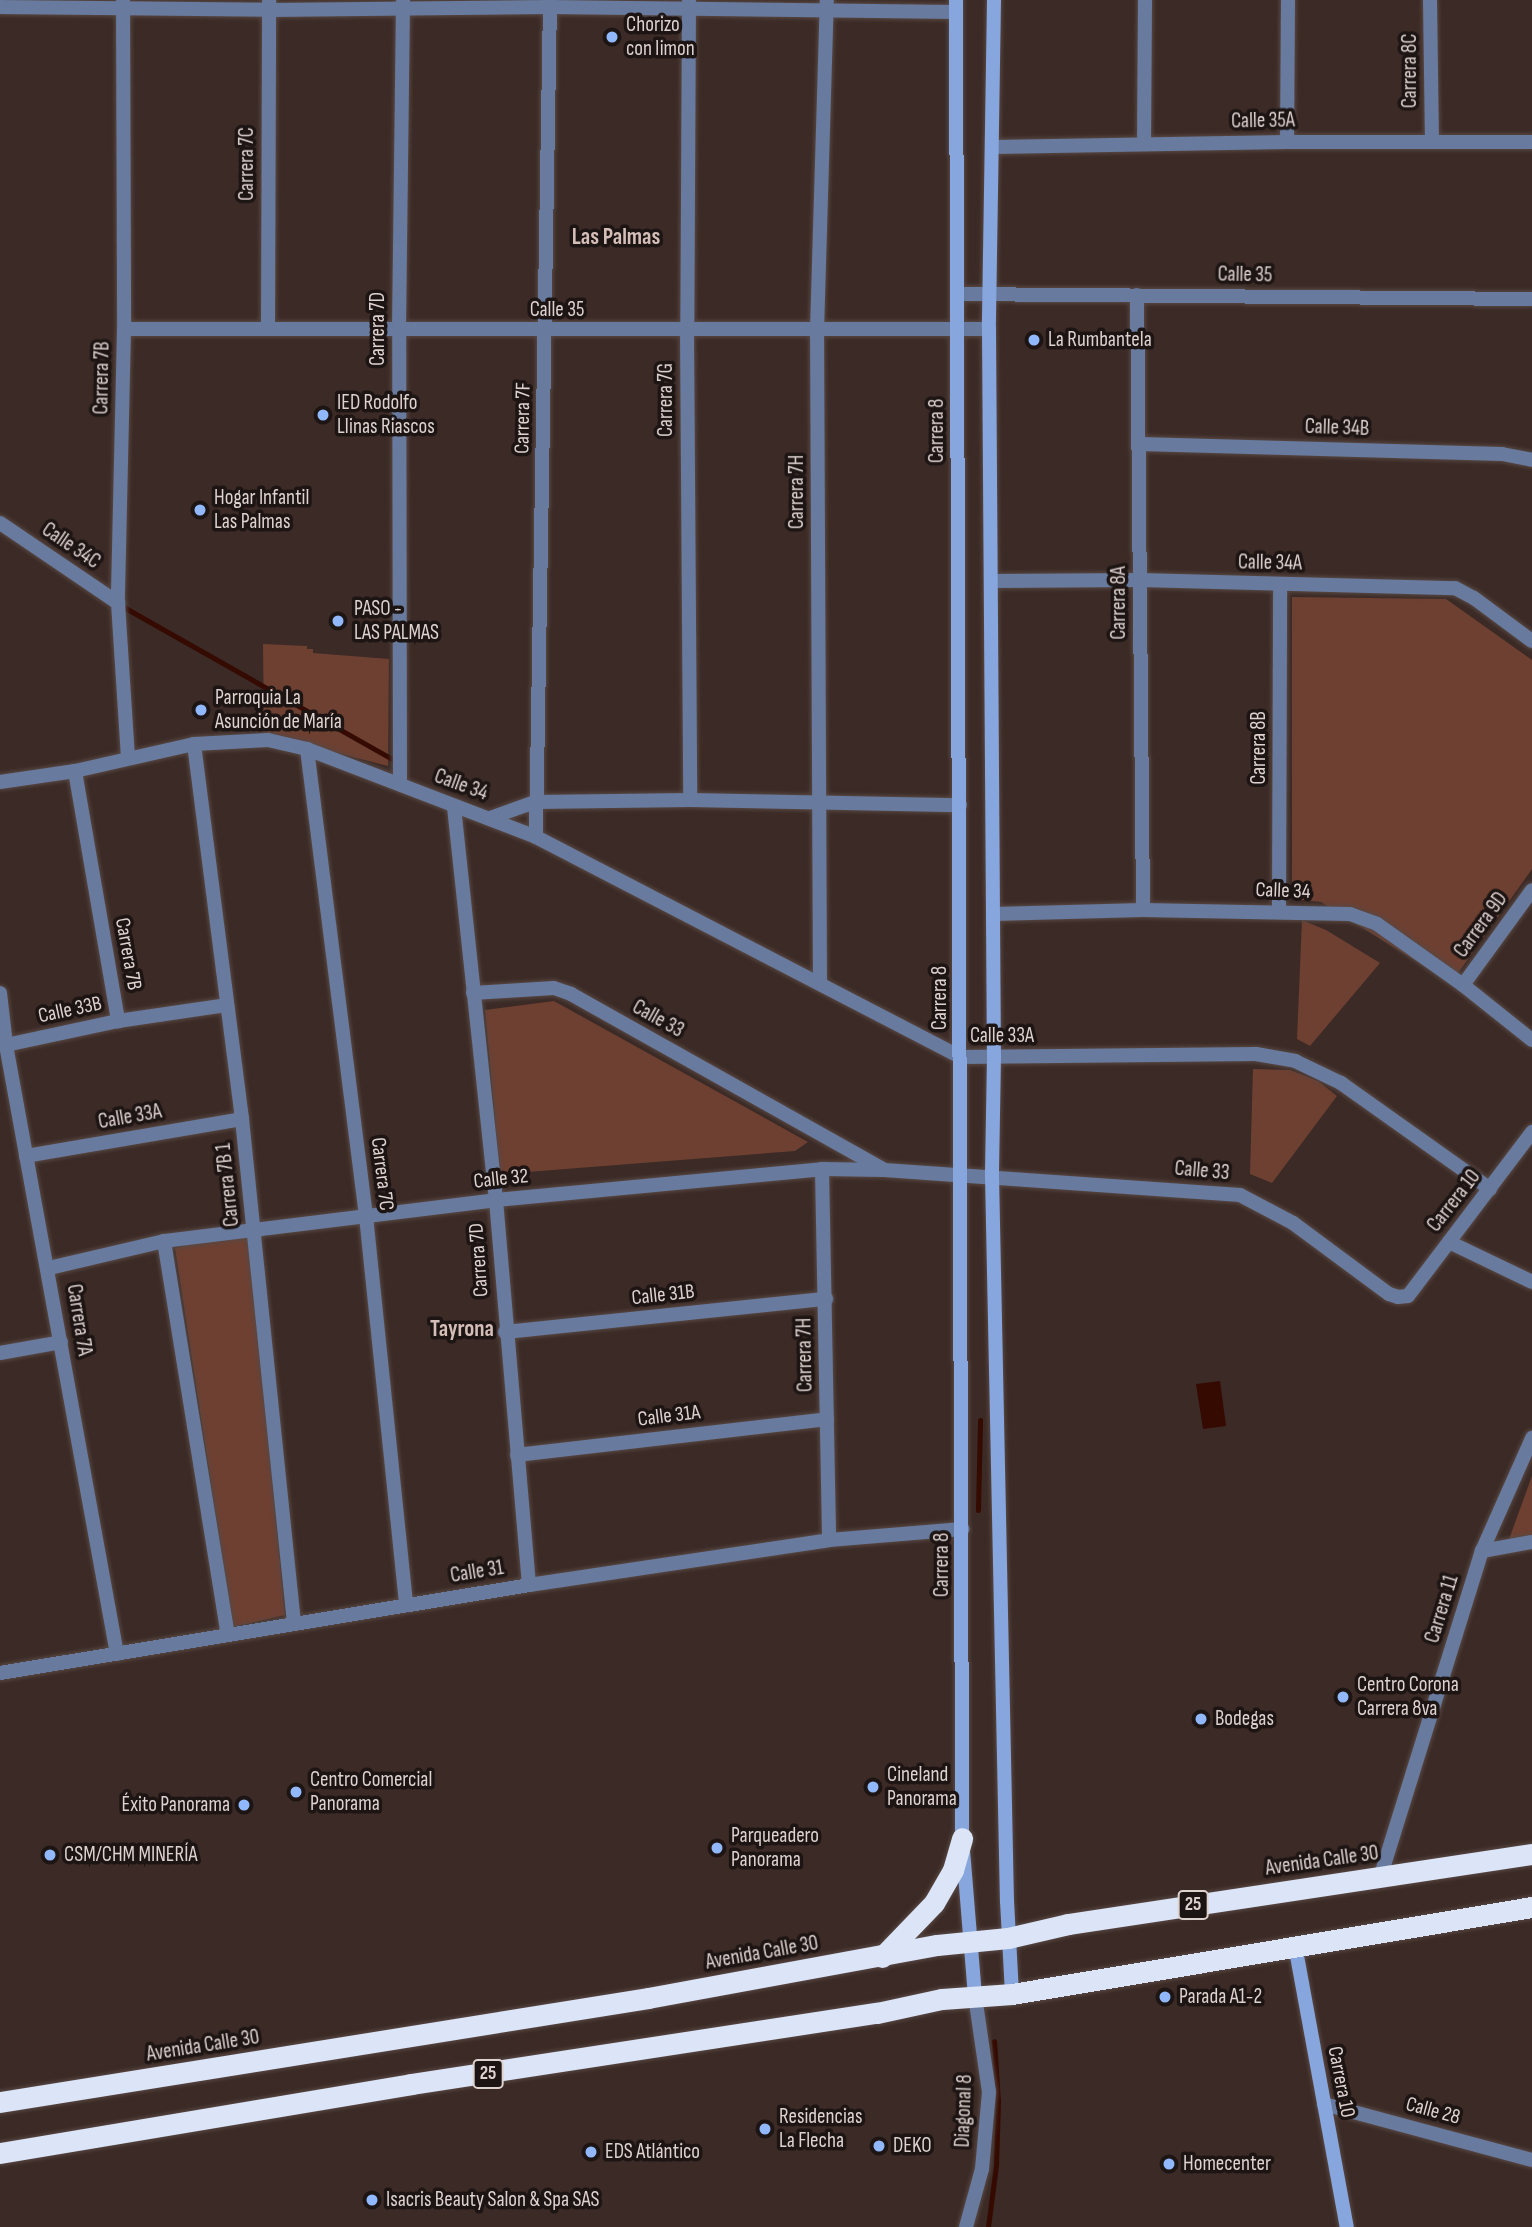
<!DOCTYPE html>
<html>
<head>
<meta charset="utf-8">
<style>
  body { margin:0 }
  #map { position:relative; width:1532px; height:2227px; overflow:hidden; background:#3b2a25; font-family:"Sofia Sans Condensed",sans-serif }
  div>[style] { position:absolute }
  .green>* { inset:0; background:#6e4032 }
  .water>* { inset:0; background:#350a01 }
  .stream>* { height:5px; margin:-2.5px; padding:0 2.5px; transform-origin:2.5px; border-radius:2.5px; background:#350a01 }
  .roads { filter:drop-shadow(0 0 2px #584844) drop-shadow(0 0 2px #584844) }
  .street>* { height:14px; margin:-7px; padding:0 7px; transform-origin:7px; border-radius:7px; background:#687b9e }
  .secondary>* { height:14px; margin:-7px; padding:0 7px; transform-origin:7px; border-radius:7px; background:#87a6de }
  .highway>* { height:21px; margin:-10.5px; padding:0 10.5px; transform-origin:10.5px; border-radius:10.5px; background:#dbe5f7 }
  .dots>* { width:19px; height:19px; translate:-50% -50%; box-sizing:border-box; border:4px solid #1d1513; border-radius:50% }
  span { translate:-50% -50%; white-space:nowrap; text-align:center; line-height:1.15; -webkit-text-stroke:7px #1d1513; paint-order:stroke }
  .shield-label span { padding:2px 5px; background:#1d1513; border:2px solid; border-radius:5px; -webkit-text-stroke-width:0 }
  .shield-label { font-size:19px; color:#ded2cf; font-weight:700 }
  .poi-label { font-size:21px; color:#ded2cf }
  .left { translate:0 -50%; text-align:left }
  .right { translate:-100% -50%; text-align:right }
  .street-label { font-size:21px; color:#ded2cf }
  .neighbourhood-label { font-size:23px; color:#d4beb7; font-weight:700 }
</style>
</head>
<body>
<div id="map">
  <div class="green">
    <div style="clip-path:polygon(1292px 597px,1446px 599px,1532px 660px,1532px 869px,1451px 983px,1321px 902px,1292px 899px)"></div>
    <div style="clip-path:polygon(263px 644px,307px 646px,307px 649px,313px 649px,313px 653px,389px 659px,388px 766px,264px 734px)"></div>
    <div style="clip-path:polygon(1302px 920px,1326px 930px,1380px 963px,1310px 1046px,1297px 1039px)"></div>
    <div style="clip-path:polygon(554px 1001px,808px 1142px,795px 1151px,500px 1174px,485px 1010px)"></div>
    <div style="clip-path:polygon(1253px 1069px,1290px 1070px,1318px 1081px,1337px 1096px,1272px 1183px,1250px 1174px)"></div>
    <div style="clip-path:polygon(248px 1230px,285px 1615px,233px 1627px,175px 1248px)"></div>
    <div style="clip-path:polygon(1532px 1476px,1532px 1538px,1508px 1542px)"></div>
  </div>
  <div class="water">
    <div style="clip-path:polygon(1220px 1381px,1226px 1426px,1203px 1429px,1196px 1384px)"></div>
  </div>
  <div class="stream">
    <div style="left:120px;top:605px;width:319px;rotate:29.5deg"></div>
    <div style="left:978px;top:1510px;width:90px;rotate:-88.7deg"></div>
    <div style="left:988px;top:2227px;width:63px;rotate:-82.6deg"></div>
    <div style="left:996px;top:2165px;width:64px;rotate:-88.2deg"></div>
    <div style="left:998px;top:2101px;width:60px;rotate:-93.8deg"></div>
  </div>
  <div class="roads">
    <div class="street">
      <div style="left:1430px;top:0;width:142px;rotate:89.2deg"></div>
      <div style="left:123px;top:1px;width:328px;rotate:89.8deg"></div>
      <div style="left:124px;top:329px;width:274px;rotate:91.3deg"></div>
      <div style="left:118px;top:603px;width:154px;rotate:86.3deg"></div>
      <div style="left:689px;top:1px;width:330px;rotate:90.3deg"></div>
      <div style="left:687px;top:331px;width:469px;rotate:89.6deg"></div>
      <div style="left:0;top:7px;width:269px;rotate:0.6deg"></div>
      <div style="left:269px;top:10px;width:281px;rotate:-0.6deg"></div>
      <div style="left:550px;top:7px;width:406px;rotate:0.7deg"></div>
      <div style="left:1287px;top:142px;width:142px;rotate:-89.6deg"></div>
      <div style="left:1144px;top:144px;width:144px;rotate:-89.6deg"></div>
      <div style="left:994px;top:147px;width:293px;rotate:-1deg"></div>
      <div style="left:1287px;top:142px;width:245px"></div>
      <div style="left:958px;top:294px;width:574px;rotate:0.5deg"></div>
      <div style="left:1137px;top:295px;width:615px;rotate:89.44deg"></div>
      <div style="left:268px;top:328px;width:328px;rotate:-89.8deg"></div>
      <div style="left:124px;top:329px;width:865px"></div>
      <div style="left:1140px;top:444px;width:362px;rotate:1.6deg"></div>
      <div style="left:1502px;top:454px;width:31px;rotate:11deg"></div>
      <div style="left:0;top:523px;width:143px;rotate:34.1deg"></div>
      <div style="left:991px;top:581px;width:149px;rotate:-0.4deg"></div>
      <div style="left:1140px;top:580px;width:315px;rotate:1.5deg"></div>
      <div style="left:1455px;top:588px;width:21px;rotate:28deg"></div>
      <div style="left:1474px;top:598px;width:72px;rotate:36.6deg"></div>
      <div style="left:194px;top:744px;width:378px;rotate:82.7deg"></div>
      <div style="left:242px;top:1119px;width:507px;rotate:84.11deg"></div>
      <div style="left:307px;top:749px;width:471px;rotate:82.8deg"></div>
      <div style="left:366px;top:1216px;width:391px;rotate:84.1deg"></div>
      <div style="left:75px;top:771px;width:254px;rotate:80.2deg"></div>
      <div style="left:0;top:782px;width:76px;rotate:-8.3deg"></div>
      <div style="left:75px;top:771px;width:122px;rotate:-12.8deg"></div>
      <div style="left:194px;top:744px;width:74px;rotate:-3.1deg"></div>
      <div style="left:268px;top:740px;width:40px;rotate:13deg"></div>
      <div style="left:307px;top:749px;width:245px;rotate:21deg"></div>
      <div style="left:536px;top:837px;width:479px;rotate:27.4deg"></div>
      <div style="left:961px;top:1057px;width:295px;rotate:-0.6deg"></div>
      <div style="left:1256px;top:1054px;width:40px;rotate:10deg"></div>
      <div style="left:1295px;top:1061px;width:51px;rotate:25.6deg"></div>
      <div style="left:1341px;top:1083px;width:183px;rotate:35.4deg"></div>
      <div style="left:400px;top:784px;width:454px;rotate:-90.1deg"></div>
      <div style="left:399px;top:330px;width:329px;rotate:-89.3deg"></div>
      <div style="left:454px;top:807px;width:395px;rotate:83.9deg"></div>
      <div style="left:496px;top:1200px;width:386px;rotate:85.1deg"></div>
      <div style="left:490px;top:818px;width:48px;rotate:-19.6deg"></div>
      <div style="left:535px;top:802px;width:155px;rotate:-0.7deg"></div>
      <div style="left:690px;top:800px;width:270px;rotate:1.1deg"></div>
      <div style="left:536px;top:837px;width:837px;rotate:-89.04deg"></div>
      <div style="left:1279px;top:911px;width:327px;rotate:-89.8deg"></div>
      <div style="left:993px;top:914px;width:150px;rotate:-1.5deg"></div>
      <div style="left:1143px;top:910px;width:207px;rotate:1.1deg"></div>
      <div style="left:1350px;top:914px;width:29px;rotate:20deg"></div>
      <div style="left:1377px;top:924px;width:105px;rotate:35.3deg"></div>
      <div style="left:1463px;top:985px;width:88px;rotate:38.6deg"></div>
      <div style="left:820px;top:983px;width:652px;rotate:-90.26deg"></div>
      <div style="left:817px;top:331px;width:331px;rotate:-88.3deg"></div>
      <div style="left:1463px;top:985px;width:117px;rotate:-54deg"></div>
      <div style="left:0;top:993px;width:52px;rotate:83.4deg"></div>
      <div style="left:6px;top:1045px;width:619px;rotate:79.67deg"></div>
      <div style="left:473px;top:993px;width:81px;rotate:-3.5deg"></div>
      <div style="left:554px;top:988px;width:18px;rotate:19deg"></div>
      <div style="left:571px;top:994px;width:358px;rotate:29.3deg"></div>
      <div style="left:6px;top:1045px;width:115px;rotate:-12.1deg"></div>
      <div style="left:118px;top:1021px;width:109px;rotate:-8.4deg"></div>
      <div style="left:26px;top:1156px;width:219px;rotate:-9.7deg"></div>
      <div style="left:822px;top:1169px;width:371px;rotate:88.9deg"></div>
      <div style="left:164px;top:1241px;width:398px;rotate:80.8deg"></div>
      <div style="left:1449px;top:1242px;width:92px;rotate:25.7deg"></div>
      <div style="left:49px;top:1268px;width:118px;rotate:-13.2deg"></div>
      <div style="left:164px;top:1241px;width:335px;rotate:-7deg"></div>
      <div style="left:496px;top:1200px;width:327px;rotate:-5.4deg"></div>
      <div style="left:822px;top:1169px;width:62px;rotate:0.9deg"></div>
      <div style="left:884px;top:1170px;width:357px;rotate:4deg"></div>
      <div style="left:1240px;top:1195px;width:60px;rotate:27.8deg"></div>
      <div style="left:1293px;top:1223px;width:119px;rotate:36.5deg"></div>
      <div style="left:1389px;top:1294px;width:9px;rotate:18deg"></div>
      <div style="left:1398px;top:1297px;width:10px;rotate:-6deg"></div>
      <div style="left:1408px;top:1296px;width:206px;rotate:-52.9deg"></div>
      <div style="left:505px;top:1332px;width:323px;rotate:-5.9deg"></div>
      <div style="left:0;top:1353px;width:62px;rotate:-10.2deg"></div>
      <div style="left:517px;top:1455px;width:312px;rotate:-6.6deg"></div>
      <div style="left:1482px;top:1551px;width:51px;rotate:-10.2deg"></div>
      <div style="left:0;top:1673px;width:536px;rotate:-9.44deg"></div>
      <div style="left:529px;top:1585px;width:303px;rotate:-8.5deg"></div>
      <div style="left:829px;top:1540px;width:134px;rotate:-4.7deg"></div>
      <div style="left:1380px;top:1878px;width:343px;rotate:-72.7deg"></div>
      <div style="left:1482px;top:1551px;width:124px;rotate:-66.1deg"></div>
      <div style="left:1324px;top:2104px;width:215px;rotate:15.1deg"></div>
      <div style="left:966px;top:2227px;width:60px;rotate:-74.6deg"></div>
      <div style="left:982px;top:2169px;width:77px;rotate:-84.8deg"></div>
      <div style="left:989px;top:2092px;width:97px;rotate:-98.3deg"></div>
    </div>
    <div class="secondary">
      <div style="left:956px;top:0;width:1838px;rotate:89.81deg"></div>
      <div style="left:962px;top:1838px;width:159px;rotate:85.3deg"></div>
      <div style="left:994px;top:0;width:329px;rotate:90.9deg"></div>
      <div style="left:989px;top:329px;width:728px;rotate:89.61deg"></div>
      <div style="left:994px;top:1057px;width:118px;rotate:91deg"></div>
      <div style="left:992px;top:1175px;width:726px;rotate:88.82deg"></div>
      <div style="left:1007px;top:1901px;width:93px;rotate:86.9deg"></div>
      <div style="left:1295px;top:1945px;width:287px;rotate:79.6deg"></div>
    </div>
    <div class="highway">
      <div style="left:882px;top:1957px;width:75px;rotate:-46.1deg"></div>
      <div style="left:934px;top:1903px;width:38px;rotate:-60deg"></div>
      <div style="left:953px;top:1870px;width:33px;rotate:-74deg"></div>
      <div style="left:0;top:2102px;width:656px;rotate:-9.12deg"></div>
      <div style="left:648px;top:1998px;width:294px;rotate:-10.4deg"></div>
      <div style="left:937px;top:1945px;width:71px;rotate:-5.6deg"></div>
      <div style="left:1008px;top:1938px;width:62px;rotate:-13.1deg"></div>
      <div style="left:1068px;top:1924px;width:469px;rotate:-8.6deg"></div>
      <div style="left:0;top:2153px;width:417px;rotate:-9.5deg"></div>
      <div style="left:411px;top:2084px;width:471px;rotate:-8.7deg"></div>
      <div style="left:877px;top:2013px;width:66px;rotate:-12.2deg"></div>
      <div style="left:942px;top:1999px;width:70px;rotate:-4.1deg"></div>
      <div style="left:1012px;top:1994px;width:527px;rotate:-9.5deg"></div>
    </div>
  </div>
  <div class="dots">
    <div style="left:612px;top:37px;background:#91b8fd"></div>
    <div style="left:1034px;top:340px;background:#91b8fd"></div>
    <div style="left:323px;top:415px;background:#91b8fd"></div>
    <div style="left:200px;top:510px;background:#91b8fd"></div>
    <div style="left:338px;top:621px;background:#91b8fd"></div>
    <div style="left:201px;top:710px;background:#91b8fd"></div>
    <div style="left:1343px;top:1697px;background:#91b8fd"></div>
    <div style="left:1201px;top:1719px;background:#91b8fd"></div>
    <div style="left:873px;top:1787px;background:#91b8fd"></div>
    <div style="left:296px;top:1792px;background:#91b8fd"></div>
    <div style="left:244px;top:1805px;background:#91b8fd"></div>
    <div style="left:717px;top:1848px;background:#91b8fd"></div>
    <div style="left:50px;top:1855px;background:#91b8fd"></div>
    <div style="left:1165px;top:1997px;background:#91b8fd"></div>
    <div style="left:765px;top:2129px;background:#91b8fd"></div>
    <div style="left:879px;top:2146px;background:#91b8fd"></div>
    <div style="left:591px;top:2152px;background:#91b8fd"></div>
    <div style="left:1169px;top:2164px;background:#91b8fd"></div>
    <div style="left:372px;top:2200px;background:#91b8fd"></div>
  </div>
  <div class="shield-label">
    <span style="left:1193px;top:1905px">25</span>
    <span style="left:488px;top:2074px">25</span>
  </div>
  <div class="poi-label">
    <span class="left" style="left:626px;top:37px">Chorizo<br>con limon</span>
    <span class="left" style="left:1048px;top:340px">La Rumbantela</span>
    <span class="left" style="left:337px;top:415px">IED Rodolfo<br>Llinas Riascos</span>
    <span class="left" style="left:214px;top:510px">Hogar Infantil<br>Las Palmas</span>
    <span class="left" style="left:354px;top:621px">PASO -<br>LAS PALMAS</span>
    <span class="left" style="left:215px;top:710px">Parroquia La<br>Asunción de María</span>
    <span class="left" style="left:1357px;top:1697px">Centro Corona<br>Carrera 8va</span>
    <span class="left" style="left:1215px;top:1719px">Bodegas</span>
    <span class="left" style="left:887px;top:1787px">Cineland<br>Panorama</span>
    <span class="left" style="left:310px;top:1792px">Centro Comercial<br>Panorama</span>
    <span class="right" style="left:230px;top:1805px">Éxito Panorama</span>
    <span class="left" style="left:731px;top:1848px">Parqueadero<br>Panorama</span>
    <span class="left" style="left:64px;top:1855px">CSM/CHM MINERÍA</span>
    <span class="left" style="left:1179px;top:1997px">Parada A1-2</span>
    <span class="left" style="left:779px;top:2129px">Residencias<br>La Flecha</span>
    <span class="left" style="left:893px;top:2146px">DEKO</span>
    <span class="left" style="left:605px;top:2152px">EDS Atlántico</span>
    <span class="left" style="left:1183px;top:2164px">Homecenter</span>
    <span class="left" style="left:386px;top:2200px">Isacris Beauty Salon &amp; Spa SAS</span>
  </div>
  <div class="street-label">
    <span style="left:1410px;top:71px;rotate:-90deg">Carrera 8C</span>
    <span style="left:1263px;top:121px;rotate:-1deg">Calle 35A</span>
    <span style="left:247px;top:164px;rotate:-90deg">Carrera 7C</span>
    <span style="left:1245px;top:275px;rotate:1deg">Calle 35</span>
    <span style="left:557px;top:310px">Calle 35</span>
    <span style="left:378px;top:329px;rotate:-90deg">Carrera 7D</span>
    <span style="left:102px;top:378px;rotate:-89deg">Carrera 7B</span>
    <span style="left:666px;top:400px;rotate:-90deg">Carrera 7G</span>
    <span style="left:523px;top:418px;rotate:-89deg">Carrera 7F</span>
    <span style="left:1337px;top:428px;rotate:2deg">Calle 34B</span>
    <span style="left:937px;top:431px;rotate:-90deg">Carrera 8</span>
    <span style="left:797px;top:492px;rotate:-90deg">Carrera 7H</span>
    <span style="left:71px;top:546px;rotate:34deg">Calle 34C</span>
    <span style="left:1270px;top:563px;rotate:1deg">Calle 34A</span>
    <span style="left:1119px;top:603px;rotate:-90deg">Carrera 8A</span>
    <span style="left:1259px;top:748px;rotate:-90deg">Carrera 8B</span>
    <span style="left:461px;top:785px;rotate:20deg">Calle 34</span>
    <span style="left:1283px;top:891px;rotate:2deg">Calle 34</span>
    <span style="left:1481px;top:925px;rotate:-54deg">Carrera 9D</span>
    <span style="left:128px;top:954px;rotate:80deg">Carrera 7B</span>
    <span style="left:940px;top:998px;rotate:-90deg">Carrera 8</span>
    <span style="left:70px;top:1010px;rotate:-12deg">Calle 33B</span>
    <span style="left:658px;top:1019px;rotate:29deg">Calle 33</span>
    <span style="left:1002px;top:1036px">Calle 33A</span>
    <span style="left:130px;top:1117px;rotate:-10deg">Calle 33A</span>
    <span style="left:1202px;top:1171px;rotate:5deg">Calle 33</span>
    <span style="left:382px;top:1174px;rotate:83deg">Carrera 7C</span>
    <span style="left:501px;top:1179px;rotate:-6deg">Calle 32</span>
    <span style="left:228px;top:1185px;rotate:-96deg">Carrera 7B 1</span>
    <span style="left:1454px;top:1201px;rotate:-52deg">Carrera 10</span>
    <span style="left:479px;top:1260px;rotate:-94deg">Carrera 7D</span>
    <span style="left:663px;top:1295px;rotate:-6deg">Calle 31B</span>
    <span style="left:79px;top:1320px;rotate:81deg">Carrera 7A</span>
    <span style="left:805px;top:1355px;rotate:-91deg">Carrera 7H</span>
    <span style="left:669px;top:1416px;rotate:-7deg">Calle 31A</span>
    <span style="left:942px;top:1565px;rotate:-90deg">Carrera 8</span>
    <span style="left:477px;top:1572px;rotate:-9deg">Calle 31</span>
    <span style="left:1442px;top:1609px;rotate:-73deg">Carrera 11</span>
    <span style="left:1322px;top:1861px;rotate:-8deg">Avenida Calle 30</span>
    <span style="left:762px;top:1953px;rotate:-10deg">Avenida Calle 30</span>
    <span style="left:203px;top:2046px;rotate:-9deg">Avenida Calle 30</span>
    <span style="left:1341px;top:2082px;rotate:79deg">Carrera 10</span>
    <span style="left:964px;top:2111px;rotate:-88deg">Diagonal 8</span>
    <span style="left:1433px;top:2111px;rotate:15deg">Calle 28</span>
  </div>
  <div class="neighbourhood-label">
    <span style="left:616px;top:237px">Las Palmas</span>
    <span style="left:462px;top:1329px">Tayrona</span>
  </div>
</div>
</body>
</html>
